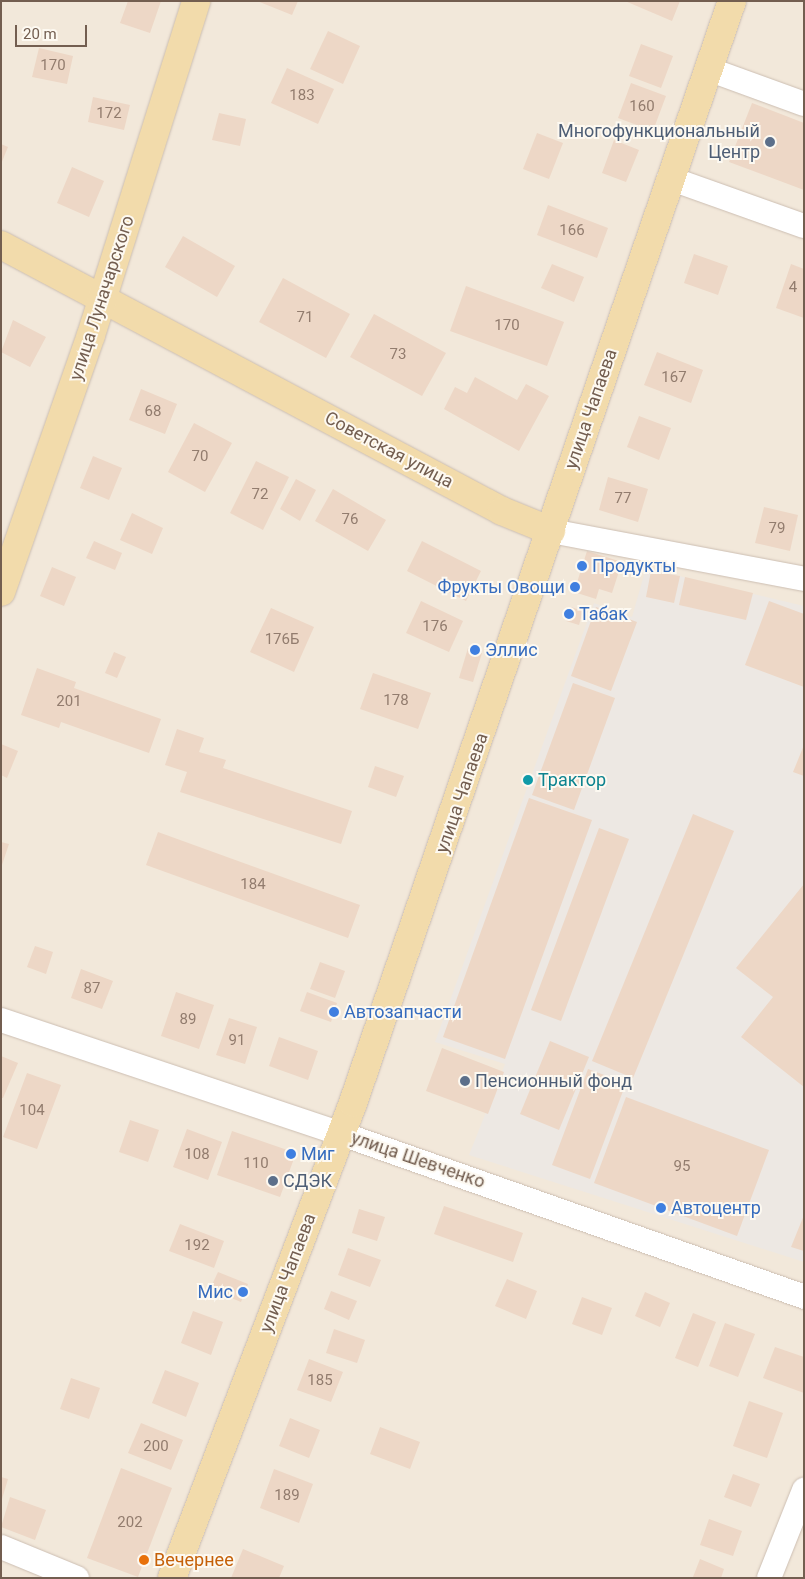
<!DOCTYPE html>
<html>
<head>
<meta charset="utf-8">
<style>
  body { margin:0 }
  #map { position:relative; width:805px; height:1579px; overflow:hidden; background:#fbf5eb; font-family:Roboto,sans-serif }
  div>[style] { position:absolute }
  .residential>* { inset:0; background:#f2e8da }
  .industrial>* { inset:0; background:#ede8e3 }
  .building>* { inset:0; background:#edd7c6 }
  .roads { filter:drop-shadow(0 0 1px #ccbeb2) drop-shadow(0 0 1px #ccbeb2) }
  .minor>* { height:24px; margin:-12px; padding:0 12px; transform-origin:12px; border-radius:12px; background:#fff }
  .major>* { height:28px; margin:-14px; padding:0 14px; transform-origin:14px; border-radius:14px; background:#f2dbab }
  .dots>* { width:14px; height:14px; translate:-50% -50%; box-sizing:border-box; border:2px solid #fdf9f1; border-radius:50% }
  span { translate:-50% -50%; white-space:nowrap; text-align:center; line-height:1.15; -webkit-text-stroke:4px #fdf9f1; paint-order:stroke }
  .number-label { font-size:15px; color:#927c6e }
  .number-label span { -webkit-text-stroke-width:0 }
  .service-label { font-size:18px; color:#4e5e75 }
  .right { translate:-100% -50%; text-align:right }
  .left { translate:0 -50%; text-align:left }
  .street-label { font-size:18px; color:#735e50 }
  .shop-label { font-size:18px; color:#366cbe }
  .culture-label { font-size:18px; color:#0d838f }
  .food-label { font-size:18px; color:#c56008 }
  .frame { position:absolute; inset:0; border:2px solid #735e50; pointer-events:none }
  .scale { position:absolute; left:15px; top:25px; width:72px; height:22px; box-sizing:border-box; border:2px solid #735e50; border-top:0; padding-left:6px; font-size:15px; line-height:18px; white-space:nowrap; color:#735e50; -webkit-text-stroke:4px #fdf9f1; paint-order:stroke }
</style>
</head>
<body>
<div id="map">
  <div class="residential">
    <div style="clip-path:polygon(1px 1px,804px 1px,804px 1578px,1px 1578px)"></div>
  </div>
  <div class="industrial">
    <div style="clip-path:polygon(646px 568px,804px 606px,804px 1262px,469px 1155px,505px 1064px,435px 1042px,594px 603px,632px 617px)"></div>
  </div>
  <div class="building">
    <div style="clip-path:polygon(128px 1px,161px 1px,150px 33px,120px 23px)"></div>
    <div style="clip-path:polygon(257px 1px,298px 1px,292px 15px)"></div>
    <div style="clip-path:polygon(625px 1px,680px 1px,672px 21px)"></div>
    <div style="clip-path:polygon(328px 31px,360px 46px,343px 84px,310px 69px)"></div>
    <div style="clip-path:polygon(641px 44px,673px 56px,661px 88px,629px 76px)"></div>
    <div style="clip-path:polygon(39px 48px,73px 56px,67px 84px,32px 77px)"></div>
    <div style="clip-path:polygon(287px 68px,334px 89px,318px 124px,271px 103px)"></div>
    <div style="clip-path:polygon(631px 83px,666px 96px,653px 131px,618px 118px)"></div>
    <div style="clip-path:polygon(93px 97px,130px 105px,124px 130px,88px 122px)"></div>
    <div style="clip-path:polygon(752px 103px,804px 123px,804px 190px,729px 162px)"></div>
    <div style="clip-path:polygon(219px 113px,246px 119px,240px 146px,212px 140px)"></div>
    <div style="clip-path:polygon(537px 133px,563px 143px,549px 179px,523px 169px)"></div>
    <div style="clip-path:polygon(614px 140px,639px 150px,626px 182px,602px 173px)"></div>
    <div style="clip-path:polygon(1px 144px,8px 147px,1px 164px)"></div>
    <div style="clip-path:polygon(72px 167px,104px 181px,89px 217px,57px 203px)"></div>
    <div style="clip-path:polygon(548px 205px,608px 228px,597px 258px,537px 235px)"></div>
    <div style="clip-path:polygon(183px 236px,235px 266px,217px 297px,165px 267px)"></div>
    <div style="clip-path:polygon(694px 254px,728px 266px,718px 295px,684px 283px)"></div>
    <div style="clip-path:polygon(552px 264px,584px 277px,574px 302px,541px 288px)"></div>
    <div style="clip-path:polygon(791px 264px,804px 269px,804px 318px,776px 308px)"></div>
    <div style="clip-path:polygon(283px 278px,350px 314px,326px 358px,259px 322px)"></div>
    <div style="clip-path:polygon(466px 286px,564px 322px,547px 366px,450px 331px)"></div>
    <div style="clip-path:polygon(374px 314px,446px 353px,422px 396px,350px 357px)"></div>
    <div style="clip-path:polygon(13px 320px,46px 337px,30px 367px,1px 352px)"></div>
    <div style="clip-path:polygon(657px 352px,703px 370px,691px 403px,644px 385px)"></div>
    <div style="clip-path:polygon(475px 377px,517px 400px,526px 384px,549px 396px,519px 451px,444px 409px,455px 387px,467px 393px)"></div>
    <div style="clip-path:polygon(141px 389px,177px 404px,165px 434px,129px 420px)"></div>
    <div style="clip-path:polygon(639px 416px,671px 428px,659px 460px,627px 447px)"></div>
    <div style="clip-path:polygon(194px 423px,232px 443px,205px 492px,168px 472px)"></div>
    <div style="clip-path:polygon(93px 456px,122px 468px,109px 500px,80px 488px)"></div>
    <div style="clip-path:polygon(256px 461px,289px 477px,263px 530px,230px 513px)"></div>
    <div style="clip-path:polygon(608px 477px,648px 489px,638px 522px,599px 510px)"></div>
    <div style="clip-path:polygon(296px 479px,316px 490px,300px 521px,280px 509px)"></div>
    <div style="clip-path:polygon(333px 489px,386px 520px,368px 551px,315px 521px)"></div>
    <div style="clip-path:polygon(764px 507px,798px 515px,790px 551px,755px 543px)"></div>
    <div style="clip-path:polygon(132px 513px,163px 528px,152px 554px,120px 540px)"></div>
    <div style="clip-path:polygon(94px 541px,122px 553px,115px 570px,86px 558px)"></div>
    <div style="clip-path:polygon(422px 541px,481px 571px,466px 601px,407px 571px)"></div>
    <div style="clip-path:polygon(587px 551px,622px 562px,612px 593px,599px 589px,596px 599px,574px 592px)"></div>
    <div style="clip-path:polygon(52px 567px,76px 577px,64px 606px,40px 596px)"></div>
    <div style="clip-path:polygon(651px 571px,680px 576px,674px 603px,646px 597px)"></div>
    <div style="clip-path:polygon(685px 577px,753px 593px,746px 620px,679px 605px)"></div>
    <div style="clip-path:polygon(421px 601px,463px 621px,449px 652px,406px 633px)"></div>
    <div style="clip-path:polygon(769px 601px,804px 614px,804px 687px,745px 665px)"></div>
    <div style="clip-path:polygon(571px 607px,583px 611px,579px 625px,566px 621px)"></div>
    <div style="clip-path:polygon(596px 607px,637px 622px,611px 691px,571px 676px)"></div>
    <div style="clip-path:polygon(271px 608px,314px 627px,294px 672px,250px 652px)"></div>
    <div style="clip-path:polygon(468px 648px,482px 653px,473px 682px,459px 678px)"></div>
    <div style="clip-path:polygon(114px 652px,126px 657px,117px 678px,105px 673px)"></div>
    <div style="clip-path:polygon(37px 668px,76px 682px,74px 688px,161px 719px,149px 753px,61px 722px,59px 728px,21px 715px)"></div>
    <div style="clip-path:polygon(373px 673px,431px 693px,418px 729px,360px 709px)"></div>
    <div style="clip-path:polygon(573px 683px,615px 698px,574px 810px,532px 795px)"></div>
    <div style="clip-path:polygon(177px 729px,204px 738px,199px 752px,226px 760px,223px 768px,352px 811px,341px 844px,180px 792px,187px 772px,165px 765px)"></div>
    <div style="clip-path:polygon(1px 744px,18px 751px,7px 778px,1px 775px)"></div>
    <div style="clip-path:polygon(804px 745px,804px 776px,793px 772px)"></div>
    <div style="clip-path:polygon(375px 766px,404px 776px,396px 797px,368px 787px)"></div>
    <div style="clip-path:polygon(529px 798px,592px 820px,505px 1059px,443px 1037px)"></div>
    <div style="clip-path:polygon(693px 814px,734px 831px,633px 1078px,592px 1061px)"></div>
    <div style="clip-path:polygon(599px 828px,629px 839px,561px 1021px,531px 1010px)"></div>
    <div style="clip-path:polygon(158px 832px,360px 905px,348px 938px,146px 865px)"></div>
    <div style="clip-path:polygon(1px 842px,9px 844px,2px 865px,1px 865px)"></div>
    <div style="clip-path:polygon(804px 884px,804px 1087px,741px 1037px,773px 997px,736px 968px)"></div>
    <div style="clip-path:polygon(35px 946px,53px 952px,46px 974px,27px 967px)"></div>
    <div style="clip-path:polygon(320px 962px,345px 971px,335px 998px,310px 989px)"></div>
    <div style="clip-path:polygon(81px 969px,113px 981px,102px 1009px,71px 998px)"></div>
    <div style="clip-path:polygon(176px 992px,214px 1005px,199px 1049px,161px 1036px)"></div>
    <div style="clip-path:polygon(307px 992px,337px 1003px,331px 1022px,300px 1011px)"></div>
    <div style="clip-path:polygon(229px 1018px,257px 1027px,245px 1064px,216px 1055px)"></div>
    <div style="clip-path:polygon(279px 1037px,318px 1051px,308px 1080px,269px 1066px)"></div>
    <div style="clip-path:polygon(550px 1041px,589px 1057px,559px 1130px,520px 1114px)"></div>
    <div style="clip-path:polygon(442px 1048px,504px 1072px,488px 1114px,426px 1091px)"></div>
    <div style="clip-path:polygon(1px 1056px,18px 1063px,3px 1098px,1px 1098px)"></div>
    <div style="clip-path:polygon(588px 1069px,626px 1083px,590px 1179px,552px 1165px)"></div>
    <div style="clip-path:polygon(27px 1073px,61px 1085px,37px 1149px,3px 1137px)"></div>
    <div style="clip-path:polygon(626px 1097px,769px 1150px,737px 1236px,594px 1183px)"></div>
    <div style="clip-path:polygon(130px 1120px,159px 1130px,148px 1162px,119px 1152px)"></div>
    <div style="clip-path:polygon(187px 1129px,222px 1142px,208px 1180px,173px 1167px)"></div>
    <div style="clip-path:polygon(232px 1131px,296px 1153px,280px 1197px,217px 1175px)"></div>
    <div style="clip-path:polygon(444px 1206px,523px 1233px,513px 1262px,434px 1234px)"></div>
    <div style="clip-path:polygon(359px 1209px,385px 1217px,377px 1241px,352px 1233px)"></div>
    <div style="clip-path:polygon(804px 1215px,804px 1251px,791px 1247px)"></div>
    <div style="clip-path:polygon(180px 1224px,224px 1241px,214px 1268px,169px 1251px)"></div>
    <div style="clip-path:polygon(348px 1248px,381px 1260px,370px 1287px,338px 1275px)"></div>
    <div style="clip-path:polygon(218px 1272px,248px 1284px,241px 1302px,210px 1289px)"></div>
    <div style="clip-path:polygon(507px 1279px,537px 1291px,526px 1319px,495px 1306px)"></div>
    <div style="clip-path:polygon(331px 1291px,357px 1301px,349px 1320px,324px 1309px)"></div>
    <div style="clip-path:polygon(645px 1292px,670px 1303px,660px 1327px,635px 1316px)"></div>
    <div style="clip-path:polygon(582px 1297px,612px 1308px,602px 1335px,572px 1324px)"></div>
    <div style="clip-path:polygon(193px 1311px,223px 1322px,211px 1355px,181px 1343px)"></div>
    <div style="clip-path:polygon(693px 1313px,716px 1322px,698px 1367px,675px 1358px)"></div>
    <div style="clip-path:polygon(725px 1323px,755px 1334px,738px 1377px,709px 1366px)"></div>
    <div style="clip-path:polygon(334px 1329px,365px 1340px,357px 1363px,326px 1353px)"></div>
    <div style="clip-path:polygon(775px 1347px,804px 1357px,804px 1393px,763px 1378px)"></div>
    <div style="clip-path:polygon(309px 1359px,343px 1372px,331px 1402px,297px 1390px)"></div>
    <div style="clip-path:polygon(165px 1370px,199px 1383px,186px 1417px,152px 1403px)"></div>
    <div style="clip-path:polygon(71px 1378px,100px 1388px,89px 1419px,60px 1409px)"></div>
    <div style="clip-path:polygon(749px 1401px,783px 1413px,767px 1458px,733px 1446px)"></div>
    <div style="clip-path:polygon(290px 1418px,320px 1430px,309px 1458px,279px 1446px)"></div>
    <div style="clip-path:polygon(141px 1423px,183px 1440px,171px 1470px,128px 1453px)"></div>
    <div style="clip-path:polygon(380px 1427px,420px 1442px,410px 1469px,370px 1454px)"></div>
    <div style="clip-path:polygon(121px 1468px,172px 1488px,138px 1577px,87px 1558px)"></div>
    <div style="clip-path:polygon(274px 1469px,313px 1484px,299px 1523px,260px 1508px)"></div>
    <div style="clip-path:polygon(733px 1474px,760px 1484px,751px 1507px,724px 1497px)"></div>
    <div style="clip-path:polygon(1px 1477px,8px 1479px,2px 1499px,1px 1499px)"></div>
    <div style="clip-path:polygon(10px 1497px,46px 1510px,35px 1540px,1px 1527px)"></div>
    <div style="clip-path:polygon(709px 1519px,742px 1531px,733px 1556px,700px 1545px)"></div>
    <div style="clip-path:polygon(243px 1549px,284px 1566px,279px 1578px,231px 1578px)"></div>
    <div style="clip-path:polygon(700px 1559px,724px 1569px,721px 1578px,693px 1577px)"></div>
  </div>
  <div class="roads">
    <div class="minor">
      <div style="left:708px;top:69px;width:102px;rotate:20deg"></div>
      <div style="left:669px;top:178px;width:143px;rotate:19.6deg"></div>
      <div style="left:551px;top:531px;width:258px;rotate:10.7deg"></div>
      <div style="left:1px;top:1020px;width:360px;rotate:18.5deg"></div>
      <div style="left:342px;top:1134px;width:490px;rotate:19.4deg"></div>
      <div style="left:1px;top:1547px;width:82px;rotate:22.2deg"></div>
      <div style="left:769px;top:1578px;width:95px;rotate:-68.3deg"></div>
    </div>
    <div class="major">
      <div style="left:1px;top:245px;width:567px;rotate:27.97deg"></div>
      <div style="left:502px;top:511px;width:53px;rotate:22.2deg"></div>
      <div style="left:1px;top:592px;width:272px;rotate:-70.7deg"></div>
      <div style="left:91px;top:335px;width:350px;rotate:-72.5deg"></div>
      <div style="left:172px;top:1578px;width:508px;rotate:-69.14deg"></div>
      <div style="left:353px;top:1103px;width:1165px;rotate:-71.02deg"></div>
    </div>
  </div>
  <div class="dots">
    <div style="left:770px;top:142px;background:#5c6f8a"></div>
    <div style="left:582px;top:566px;background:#3f7fe0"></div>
    <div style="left:575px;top:587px;background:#3f7fe0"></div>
    <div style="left:569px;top:614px;background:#3f7fe0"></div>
    <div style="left:475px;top:650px;background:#3f7fe0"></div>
    <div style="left:528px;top:780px;background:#0f9aa8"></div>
    <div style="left:334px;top:1012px;background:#3f7fe0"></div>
    <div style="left:465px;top:1081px;background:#5c6f8a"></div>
    <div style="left:291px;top:1154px;background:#3f7fe0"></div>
    <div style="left:273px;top:1181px;background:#5c6f8a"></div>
    <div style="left:661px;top:1208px;background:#3f7fe0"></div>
    <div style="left:243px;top:1292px;background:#3f7fe0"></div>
    <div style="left:144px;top:1560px;background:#e8710a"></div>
  </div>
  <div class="number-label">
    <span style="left:53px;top:66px">170</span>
    <span style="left:302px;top:96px">183</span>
    <span style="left:642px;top:107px">160</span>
    <span style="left:109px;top:114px">172</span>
    <span style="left:572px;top:231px">166</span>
    <span style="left:793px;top:288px">4</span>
    <span style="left:305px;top:318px">71</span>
    <span style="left:507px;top:326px">170</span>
    <span style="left:398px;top:355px">73</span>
    <span style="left:674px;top:378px">167</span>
    <span style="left:153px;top:412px">68</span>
    <span style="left:200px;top:457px">70</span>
    <span style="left:260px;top:495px">72</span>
    <span style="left:623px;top:499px">77</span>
    <span style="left:350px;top:520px">76</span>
    <span style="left:777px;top:529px">79</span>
    <span style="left:435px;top:627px">176</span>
    <span style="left:282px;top:640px">176Б</span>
    <span style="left:396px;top:701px">178</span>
    <span style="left:69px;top:702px">201</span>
    <span style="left:253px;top:885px">184</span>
    <span style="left:92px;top:989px">87</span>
    <span style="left:188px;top:1020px">89</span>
    <span style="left:237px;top:1041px">91</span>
    <span style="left:32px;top:1111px">104</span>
    <span style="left:197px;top:1155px">108</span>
    <span style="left:256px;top:1164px">110</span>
    <span style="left:682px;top:1167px">95</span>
    <span style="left:197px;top:1246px">192</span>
    <span style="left:320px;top:1381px">185</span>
    <span style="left:156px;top:1447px">200</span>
    <span style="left:287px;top:1496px">189</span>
    <span style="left:130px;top:1523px">202</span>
  </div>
  <div class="service-label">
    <span class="right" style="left:760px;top:142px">Многофункциональный<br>Центр</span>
    <span class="left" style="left:475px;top:1081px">Пенсионный фонд</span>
    <span class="left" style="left:283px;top:1181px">СДЭК</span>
  </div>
  <div class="street-label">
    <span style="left:102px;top:298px;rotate:-72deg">улица Луначарского</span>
    <span style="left:591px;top:409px;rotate:-71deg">улица Чапаева</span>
    <span style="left:389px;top:450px;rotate:28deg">Советская улица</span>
    <span style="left:462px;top:793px;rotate:-71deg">улица Чапаева</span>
    <span style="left:418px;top:1160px;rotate:19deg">улица Шевченко</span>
    <span style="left:288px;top:1273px;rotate:-69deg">улица Чапаева</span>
  </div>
  <div class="shop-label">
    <span class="left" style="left:592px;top:566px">Продукты</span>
    <span class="right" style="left:565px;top:587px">Фрукты Овощи</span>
    <span class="left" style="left:579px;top:614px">Табак</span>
    <span class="left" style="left:485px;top:650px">Эллис</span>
    <span class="left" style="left:344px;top:1012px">Автозапчасти</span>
    <span class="left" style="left:301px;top:1154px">Миг</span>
    <span class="left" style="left:671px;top:1208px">Автоцентр</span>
    <span class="right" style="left:233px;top:1292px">Мис</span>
  </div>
  <div class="culture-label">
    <span class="left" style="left:538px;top:780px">Трактор</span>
  </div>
  <div class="food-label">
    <span class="left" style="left:154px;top:1560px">Вечернее</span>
  </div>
  <div class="frame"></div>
  <div class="scale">20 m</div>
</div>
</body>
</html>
